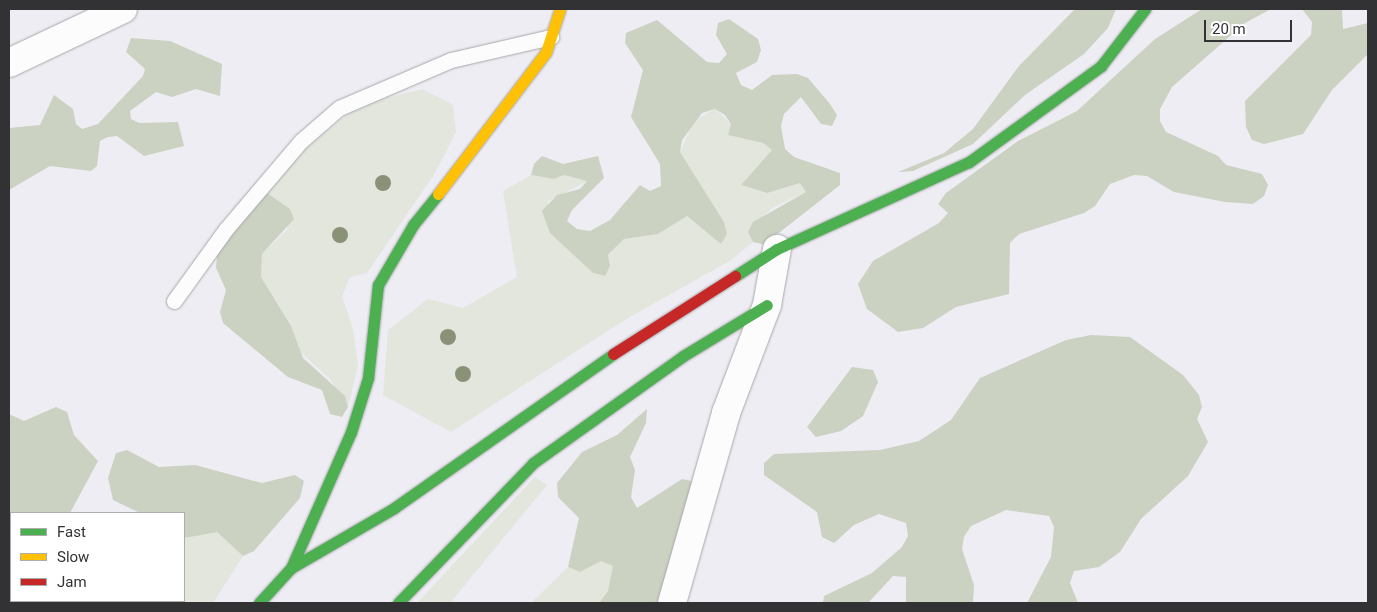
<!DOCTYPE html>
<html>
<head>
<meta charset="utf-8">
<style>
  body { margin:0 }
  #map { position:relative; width:1377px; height:612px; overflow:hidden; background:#ededf3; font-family:Roboto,sans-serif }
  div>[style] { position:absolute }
  .green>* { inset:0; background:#e2e6dd }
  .forest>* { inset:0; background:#cbd2c1 }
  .roads { filter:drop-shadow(0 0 1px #a7a7ab) drop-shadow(0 0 1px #a7a7ab) }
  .lane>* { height:15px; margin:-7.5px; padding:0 7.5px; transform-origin:7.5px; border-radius:7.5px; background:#fcfcfd }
  .street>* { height:28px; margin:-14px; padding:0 14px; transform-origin:14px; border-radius:14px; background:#fcfcfd }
  .fast>* { height:11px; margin:-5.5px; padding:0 5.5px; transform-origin:5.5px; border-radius:5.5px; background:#4caf50 }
  .slow>* { height:11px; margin:-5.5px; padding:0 5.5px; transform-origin:5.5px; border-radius:5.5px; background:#ffc107 }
  .jam>* { height:11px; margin:-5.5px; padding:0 5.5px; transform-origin:5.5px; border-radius:5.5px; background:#c62828 }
  .trees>* { width:16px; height:16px; margin:-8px; border-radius:50%; background:#899276 }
  span { translate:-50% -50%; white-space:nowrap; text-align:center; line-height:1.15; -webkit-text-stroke:5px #fff; paint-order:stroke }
  .frame { position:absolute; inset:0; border:10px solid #323235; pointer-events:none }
  .legend { position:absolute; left:10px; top:512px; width:175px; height:90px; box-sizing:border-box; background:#fff; border:1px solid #adadae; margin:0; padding:6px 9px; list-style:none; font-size:15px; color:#323235 }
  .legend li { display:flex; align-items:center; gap:10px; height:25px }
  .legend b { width:25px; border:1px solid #adadae }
  .scale { position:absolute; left:1204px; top:20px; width:88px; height:22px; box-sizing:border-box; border:2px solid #323235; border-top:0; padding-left:6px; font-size:15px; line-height:18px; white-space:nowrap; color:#323235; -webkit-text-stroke:4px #fff; paint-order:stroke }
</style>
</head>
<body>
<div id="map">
  <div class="green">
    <div style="clip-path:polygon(422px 89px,453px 105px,456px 132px,435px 173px,367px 273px,350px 277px,342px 296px,353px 329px,358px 366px,348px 407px,330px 379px,296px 348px,291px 326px,261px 277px,262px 254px,288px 229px,264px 191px,295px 157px,359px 105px)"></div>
    <div style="clip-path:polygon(715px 109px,731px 124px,729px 135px,763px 143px,772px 150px,741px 185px,767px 193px,800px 183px,806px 192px,772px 208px,748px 232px,753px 242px,731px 260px,623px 321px,451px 432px,383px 395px,388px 330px,428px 299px,463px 308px,517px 277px,503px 191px,531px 175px,554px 179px,564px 175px,588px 181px,548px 201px,550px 233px,593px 273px,604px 276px,610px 266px,608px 256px,624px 239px,658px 234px,687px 216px,721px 244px,727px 234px,724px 222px,680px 152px,694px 121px)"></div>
    <div style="clip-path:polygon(535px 477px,547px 485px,450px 603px,417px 603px)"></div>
    <div style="clip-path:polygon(206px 531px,217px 532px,243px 556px,213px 603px,136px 603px,184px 601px,184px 538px)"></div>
    <div style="clip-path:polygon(601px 561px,614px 566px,608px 591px,599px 603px,531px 603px,568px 567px,580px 572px)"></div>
  </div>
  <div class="forest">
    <div style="clip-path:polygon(1075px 9px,1116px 9px,1108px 28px,1084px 54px,1025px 95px,973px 144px,913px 171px,898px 172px,944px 153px,973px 129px,1019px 66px)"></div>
    <div style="clip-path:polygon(1202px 9px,1271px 9px,1245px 23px,1172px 87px,1160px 109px,1160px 121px,1166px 132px,1218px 156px,1226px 165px,1262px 174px,1268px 185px,1264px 196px,1253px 204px,1225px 202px,1174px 192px,1147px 176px,1134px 175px,1110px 184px,1095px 206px,1084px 213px,1019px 234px,1010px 243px,1009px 294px,956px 307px,923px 328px,898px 332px,867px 309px,858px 284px,873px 261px,939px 223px,948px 213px,938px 204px,946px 193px,1018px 141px,1077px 111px,1155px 39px)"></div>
    <div style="clip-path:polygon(1302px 9px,1342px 9px,1343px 29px,1368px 23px,1368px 54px,1332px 90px,1303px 134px,1264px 144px,1252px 140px,1246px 127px,1245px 101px,1311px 35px,1312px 22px)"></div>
    <div style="clip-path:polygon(729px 19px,758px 39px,761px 50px,757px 62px,736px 73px,741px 85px,752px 90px,772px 75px,797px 74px,808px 78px,830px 104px,837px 115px,832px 126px,821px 124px,801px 97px,784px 114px,781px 126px,785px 149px,794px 157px,840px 173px,840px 185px,775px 236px,770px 246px,753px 242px,748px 232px,753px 222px,806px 192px,800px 183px,767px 193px,741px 185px,772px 150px,763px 143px,728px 135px,731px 124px,725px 115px,715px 109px,702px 113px,682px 140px,680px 152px,724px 222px,727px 234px,721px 244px,687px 216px,658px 234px,624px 239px,608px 255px,610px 266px,605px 276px,593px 273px,550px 233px,542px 211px,557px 195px,580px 189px,587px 181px,564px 175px,554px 179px,531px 175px,534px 164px,542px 156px,563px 164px,598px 156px,604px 178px,572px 210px,567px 221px,577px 229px,590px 231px,610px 220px,640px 185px,650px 191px,661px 186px,660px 164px,631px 117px,643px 70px,625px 43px,626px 33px,657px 20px,707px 62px,719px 63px,727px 54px,716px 35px,718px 23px)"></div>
    <div style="clip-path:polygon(131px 38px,170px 41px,222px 64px,220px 96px,196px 89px,172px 97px,156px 92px,130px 111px,131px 119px,139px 123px,178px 122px,184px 146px,144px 156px,117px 136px,108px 137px,100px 141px,97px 166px,91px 171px,50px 166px,9px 190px,9px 128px,40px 125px,54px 95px,73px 109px,76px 124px,82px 129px,98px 124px,143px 76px,145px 69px,126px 52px)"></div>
    <div style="clip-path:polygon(264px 191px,290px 209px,294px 219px,262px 254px,261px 277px,291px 326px,303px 358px,345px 396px,348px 407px,342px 417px,330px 414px,322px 390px,288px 377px,223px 323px,220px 312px,226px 290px,216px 268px,218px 243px)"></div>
    <div style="clip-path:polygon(1091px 335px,1130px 337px,1183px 375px,1199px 395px,1202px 407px,1197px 419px,1208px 442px,1188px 476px,1141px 519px,1120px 552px,1099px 567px,1074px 571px,1070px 583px,1078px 603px,1027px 603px,1051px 557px,1054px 527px,1049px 516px,1006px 510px,971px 526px,964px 537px,962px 549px,974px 585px,973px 603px,906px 603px,906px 577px,893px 576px,868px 603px,823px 603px,824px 596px,872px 573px,902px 547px,908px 536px,906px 523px,879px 514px,854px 525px,834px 543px,822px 537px,817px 512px,764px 475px,764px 463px,774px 454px,880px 450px,919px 441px,951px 420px,980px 378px,1066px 340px)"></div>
    <div style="clip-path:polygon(852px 367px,873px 370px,878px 382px,863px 416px,841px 431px,816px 437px,807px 427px)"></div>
    <div style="clip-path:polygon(56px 407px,67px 412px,74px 435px,98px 461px,70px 513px,11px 513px,11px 601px,29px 601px,9px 603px,9px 414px,24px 421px)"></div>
    <div style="clip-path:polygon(647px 409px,646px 423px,630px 457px,635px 470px,631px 497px,637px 508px,682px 479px,700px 483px,665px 603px,599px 603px,608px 591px,613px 566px,601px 561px,580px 572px,568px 567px,579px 518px,558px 497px,557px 483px,582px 452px,617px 435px)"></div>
    <div style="clip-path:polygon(127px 450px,159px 467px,195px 465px,262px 483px,295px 475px,304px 481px,300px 498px,254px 551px,243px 556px,217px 532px,184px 538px,184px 513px,140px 513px,113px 500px,108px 478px,116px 453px)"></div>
  </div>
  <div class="roads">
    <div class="lane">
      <div style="left:174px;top:301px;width:89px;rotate:-54.2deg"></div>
      <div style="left:226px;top:229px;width:116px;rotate:-49.6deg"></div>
      <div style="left:301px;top:141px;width:50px;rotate:-41deg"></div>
      <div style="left:339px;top:108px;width:122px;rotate:-23.2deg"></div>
      <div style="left:451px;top:60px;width:103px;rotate:-13deg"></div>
    </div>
    <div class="street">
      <div style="left:9px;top:63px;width:126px;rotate:-25.3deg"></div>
      <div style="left:41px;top:603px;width:3px;rotate:-45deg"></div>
      <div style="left:672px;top:603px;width:198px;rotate:-74.1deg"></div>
      <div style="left:726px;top:413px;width:116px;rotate:-69.2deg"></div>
      <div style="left:767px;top:305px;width:57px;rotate:-79.9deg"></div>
    </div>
    <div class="fast">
      <div style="left:735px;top:276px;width:50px;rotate:-32.7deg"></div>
      <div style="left:777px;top:249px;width:211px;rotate:-24.4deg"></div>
      <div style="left:969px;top:162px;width:163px;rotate:-36deg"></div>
      <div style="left:1101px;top:66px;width:72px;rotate:-52.3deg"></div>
      <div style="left:291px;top:568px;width:149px;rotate:-66.2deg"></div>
      <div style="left:351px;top:432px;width:57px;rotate:-72.5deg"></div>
      <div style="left:368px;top:378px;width:94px;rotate:-83.9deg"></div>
      <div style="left:378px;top:285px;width:69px;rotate:-59.7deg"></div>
      <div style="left:413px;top:225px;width:40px;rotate:-51deg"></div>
      <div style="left:259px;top:603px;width:47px;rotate:-47.6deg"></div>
      <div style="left:291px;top:568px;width:119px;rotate:-30.2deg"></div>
      <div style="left:394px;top:508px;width:268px;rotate:-35.1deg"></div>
      <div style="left:398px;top:603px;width:194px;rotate:-46deg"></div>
      <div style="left:533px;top:463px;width:184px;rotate:-35.5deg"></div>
      <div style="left:683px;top:356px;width:98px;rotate:-31.3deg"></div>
    </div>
    <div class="slow">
      <div style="left:438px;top:194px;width:178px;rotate:-52.7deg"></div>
      <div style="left:546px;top:52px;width:45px;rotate:-72deg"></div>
    </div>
    <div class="jam">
      <div style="left:613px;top:354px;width:145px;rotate:-32.6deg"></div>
    </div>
  </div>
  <div class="trees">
    <div style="left:383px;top:183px"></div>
    <div style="left:340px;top:235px"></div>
    <div style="left:448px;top:337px"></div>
    <div style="left:463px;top:374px"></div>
  </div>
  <div class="frame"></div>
  <ul class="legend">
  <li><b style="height:6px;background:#4caf50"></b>Fast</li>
  <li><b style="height:6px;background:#ffc107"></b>Slow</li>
  <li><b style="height:6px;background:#c62828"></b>Jam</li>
  </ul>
  <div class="scale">20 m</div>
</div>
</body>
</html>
